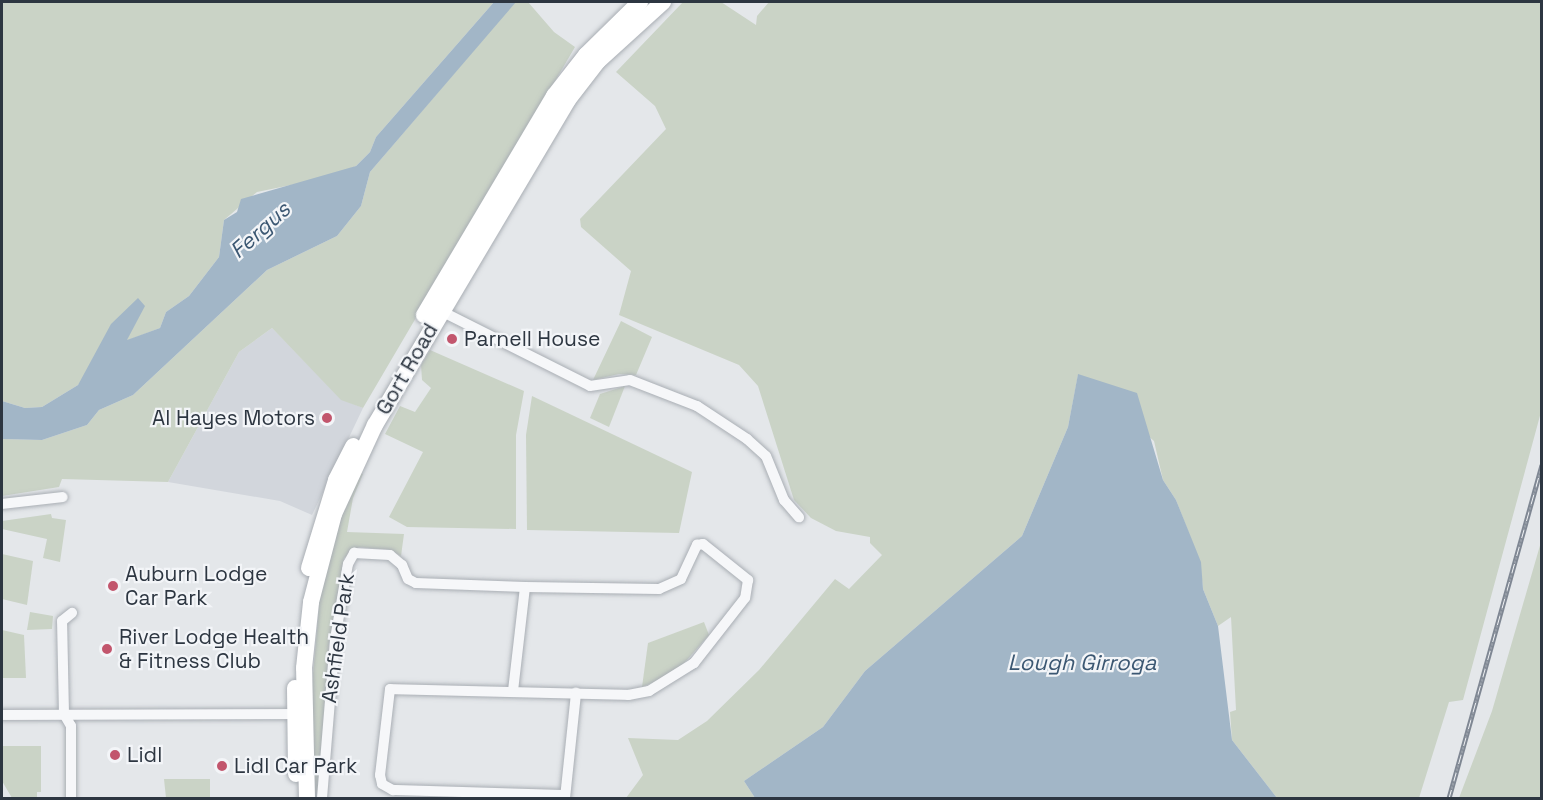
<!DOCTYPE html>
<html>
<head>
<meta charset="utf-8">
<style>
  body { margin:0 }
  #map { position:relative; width:1543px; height:800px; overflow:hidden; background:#e4e7ea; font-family:"Space Grotesk",sans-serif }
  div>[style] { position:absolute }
  .built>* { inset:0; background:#d2d6dc }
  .green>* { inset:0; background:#cad3c6 }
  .water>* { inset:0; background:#a2b6c7 }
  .roads { filter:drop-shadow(0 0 2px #a9aeb4) drop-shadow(0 0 2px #a9aeb4) }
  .minor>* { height:10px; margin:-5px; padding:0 5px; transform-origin:5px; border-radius:5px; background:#f6f7f9 }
  .secondary>* { height:16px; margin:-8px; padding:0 8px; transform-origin:8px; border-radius:8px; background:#fff }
  .rail>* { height:5px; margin-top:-2.5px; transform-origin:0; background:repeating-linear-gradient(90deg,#f3f5f8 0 9px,#7f8793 0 18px); box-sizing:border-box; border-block:2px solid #7f8793 }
  .dots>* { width:16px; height:16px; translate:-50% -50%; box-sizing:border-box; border:3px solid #f3f5f8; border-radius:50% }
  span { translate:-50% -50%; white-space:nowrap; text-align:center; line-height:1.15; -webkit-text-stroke:4.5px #f3f5f8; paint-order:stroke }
  .poi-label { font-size:21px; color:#2d3641 }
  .left { translate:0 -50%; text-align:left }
  .right { translate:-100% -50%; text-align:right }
  .street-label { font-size:21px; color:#2d3641 }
  .water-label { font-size:22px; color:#3b5772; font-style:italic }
  .frame { position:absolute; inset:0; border:3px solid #2d3641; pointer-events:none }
</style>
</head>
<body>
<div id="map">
  <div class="built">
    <div style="clip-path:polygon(272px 328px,341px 399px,363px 408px,312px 515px,280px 501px,168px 482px,239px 352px)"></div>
  </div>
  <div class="green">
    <div style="clip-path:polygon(2px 2px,494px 2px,376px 137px,370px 152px,356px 166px,330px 177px,257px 192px,224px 220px,219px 257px,189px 296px,166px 312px,160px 328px,126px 341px,144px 306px,78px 385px,42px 407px,25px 408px,2px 401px)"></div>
    <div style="clip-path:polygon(515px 2px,528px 2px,554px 32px,575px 47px,363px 408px,341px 400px,272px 328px,239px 352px,168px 482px,62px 479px,59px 487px,2px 496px,2px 439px,42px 440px,87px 425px,99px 410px,133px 395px,267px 270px,337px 236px,361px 206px,370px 172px)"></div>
    <div style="clip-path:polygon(683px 2px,721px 2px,756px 25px,757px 16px,769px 2px,1541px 2px,1541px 412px,1463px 700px,1449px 702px,1419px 798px,1277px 798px,1232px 740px,1230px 712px,1236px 710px,1231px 617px,1218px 626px,1203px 589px,1200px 562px,1176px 500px,1163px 480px,1154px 441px,1078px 375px,1068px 427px,1022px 536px,865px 671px,823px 727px,744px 781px,755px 798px,626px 798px,643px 775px,628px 738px,678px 740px,707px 721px,759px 670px,835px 579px,849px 589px,882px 555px,870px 543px,870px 537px,836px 531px,811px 518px,794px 500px,758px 386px,739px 365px,619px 315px,631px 271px,581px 227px,580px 219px,666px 129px,655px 106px,616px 72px)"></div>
    <div style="clip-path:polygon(621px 321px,652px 337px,636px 375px,619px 374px,593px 380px)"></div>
    <div style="clip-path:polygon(430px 350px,524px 391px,516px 435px,516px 529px,407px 527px,389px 517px,423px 452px,385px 434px,400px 406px,415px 412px,431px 388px,422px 380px,421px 365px)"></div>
    <div style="clip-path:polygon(625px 386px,609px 427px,590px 418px,600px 394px)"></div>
    <div style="clip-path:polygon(532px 396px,692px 472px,679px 533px,527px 530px,526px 435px)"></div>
    <div style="clip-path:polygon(358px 471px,363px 474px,353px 498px,347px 532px,404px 534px,401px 556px,390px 550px,359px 547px,344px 558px,329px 644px,318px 798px,310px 798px,310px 708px,322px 573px,338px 514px)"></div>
    <div style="clip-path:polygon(51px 514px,52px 518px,66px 520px,60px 562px,43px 558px,47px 539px,2px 529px,2px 521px)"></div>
    <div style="clip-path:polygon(1541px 542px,1541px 798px,1459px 798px,1492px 711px)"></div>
    <div style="clip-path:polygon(2px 554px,33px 561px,27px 605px,2px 599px)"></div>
    <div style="clip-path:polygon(30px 612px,53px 616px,52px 629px,27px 630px)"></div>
    <div style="clip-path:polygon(704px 622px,709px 635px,687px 660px,671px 675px,642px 687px,648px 643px)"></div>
    <div style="clip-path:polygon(2px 630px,24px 635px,26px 678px,2px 678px)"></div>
    <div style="clip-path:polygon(2px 746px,41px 746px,41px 792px,37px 792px,37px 798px,12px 798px,2px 781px)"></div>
    <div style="clip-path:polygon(164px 779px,210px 779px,210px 798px,166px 798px)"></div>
  </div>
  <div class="water">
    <div style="clip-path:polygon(494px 2px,516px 2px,370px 172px,361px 206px,337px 236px,267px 270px,133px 395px,99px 410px,87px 425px,42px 440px,2px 439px,2px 401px,25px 408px,42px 407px,78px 385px,111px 324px,138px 298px,145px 306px,127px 340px,160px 328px,166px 312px,189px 296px,219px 257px,224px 220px,237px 212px,241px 199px,356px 166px,370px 152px,376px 137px)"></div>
    <div style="clip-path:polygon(1078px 374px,1137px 393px,1163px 480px,1176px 500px,1201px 562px,1203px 589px,1218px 626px,1232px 740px,1277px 798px,755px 798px,744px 781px,823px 727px,865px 671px,1022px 536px,1068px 427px)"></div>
  </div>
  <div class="roads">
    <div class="minor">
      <div style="left:437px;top:309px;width:171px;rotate:26.7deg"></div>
      <div style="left:590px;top:386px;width:40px;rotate:-8.5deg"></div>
      <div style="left:630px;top:380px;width:72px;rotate:21.2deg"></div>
      <div style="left:697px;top:406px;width:60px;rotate:33.4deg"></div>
      <div style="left:747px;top:439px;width:25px;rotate:42deg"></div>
      <div style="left:766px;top:456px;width:48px;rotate:67.8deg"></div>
      <div style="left:784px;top:500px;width:23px;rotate:49deg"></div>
      <div style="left:2px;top:504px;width:61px;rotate:-6.5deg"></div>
      <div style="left:525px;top:587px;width:134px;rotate:0.9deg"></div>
      <div style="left:659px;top:589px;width:24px;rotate:-24deg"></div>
      <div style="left:681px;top:579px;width:38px;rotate:-65deg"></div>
      <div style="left:697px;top:545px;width:6px;rotate:-9deg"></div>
      <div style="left:703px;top:544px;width:58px;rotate:38.7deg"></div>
      <div style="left:748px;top:580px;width:18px;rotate:99deg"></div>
      <div style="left:745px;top:598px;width:83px;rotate:128.1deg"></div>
      <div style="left:694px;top:663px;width:53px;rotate:148.1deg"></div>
      <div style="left:649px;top:691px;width:21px;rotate:169deg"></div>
      <div style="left:628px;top:695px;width:238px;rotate:-178.6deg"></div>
      <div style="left:390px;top:689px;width:87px;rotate:96.6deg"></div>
      <div style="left:380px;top:775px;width:9px;rotate:77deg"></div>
      <div style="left:382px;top:784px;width:13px;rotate:29deg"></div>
      <div style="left:393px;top:790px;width:172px;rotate:1.7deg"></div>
      <div style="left:2px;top:715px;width:298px;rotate:-0.2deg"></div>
      <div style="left:71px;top:798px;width:72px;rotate:-90deg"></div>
      <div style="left:71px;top:726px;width:14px;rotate:-120deg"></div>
      <div style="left:64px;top:714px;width:93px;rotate:-91.2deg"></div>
      <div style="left:62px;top:621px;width:13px;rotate:-39deg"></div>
      <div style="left:322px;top:798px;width:160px;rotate:-85.3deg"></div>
      <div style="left:335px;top:639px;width:76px;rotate:-80.2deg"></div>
      <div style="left:348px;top:564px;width:13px;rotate:-61deg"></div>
      <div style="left:354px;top:553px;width:36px;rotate:3deg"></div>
      <div style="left:390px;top:555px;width:16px;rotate:40deg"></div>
      <div style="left:402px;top:565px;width:15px;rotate:67deg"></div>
      <div style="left:408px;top:579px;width:9px;rotate:27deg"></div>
      <div style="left:416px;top:583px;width:109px;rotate:2.1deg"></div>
      <div style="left:525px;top:587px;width:104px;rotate:96.6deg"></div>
      <div style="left:565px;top:798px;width:106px;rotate:-84deg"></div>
    </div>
    <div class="secondary">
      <div style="left:424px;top:315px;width:255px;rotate:-59.3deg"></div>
      <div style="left:554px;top:96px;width:52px;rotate:-52deg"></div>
      <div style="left:586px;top:55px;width:76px;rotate:-44.5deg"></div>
      <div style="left:309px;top:568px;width:92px;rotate:-72.9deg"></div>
      <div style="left:336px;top:480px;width:38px;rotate:-63deg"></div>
      <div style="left:295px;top:688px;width:86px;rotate:89.3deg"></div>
      <div style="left:307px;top:798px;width:130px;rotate:-91.3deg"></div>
      <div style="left:304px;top:668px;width:66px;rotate:-83.9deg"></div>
      <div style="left:311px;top:602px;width:91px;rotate:-75.4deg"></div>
      <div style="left:334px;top:514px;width:98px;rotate:-65.3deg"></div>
      <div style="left:375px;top:425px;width:377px;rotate:-59.3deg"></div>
      <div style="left:567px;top:101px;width:51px;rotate:-52.2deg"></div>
      <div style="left:598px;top:61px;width:88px;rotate:-42.2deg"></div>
    </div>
  </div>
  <div class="rail">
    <div style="left:1449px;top:798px;width:346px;rotate:-74.4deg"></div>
  </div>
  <div class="dots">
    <div style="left:452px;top:339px;background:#c2566d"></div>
    <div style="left:327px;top:418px;background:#c2566d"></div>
    <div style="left:113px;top:586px;background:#c2566d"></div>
    <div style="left:107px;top:649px;background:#c2566d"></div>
    <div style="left:115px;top:755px;background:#c2566d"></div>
    <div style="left:222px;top:766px;background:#c2566d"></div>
  </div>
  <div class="poi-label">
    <span class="left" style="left:464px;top:339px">Parnell House</span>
    <span class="right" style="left:315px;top:418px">Al Hayes Motors</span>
    <span class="left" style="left:125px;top:586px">Auburn Lodge<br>Car Park</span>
    <span class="left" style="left:119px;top:649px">River Lodge Health<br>&amp; Fitness Club</span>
    <span class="left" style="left:127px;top:755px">Lidl</span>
    <span class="left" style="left:234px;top:766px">Lidl Car Park</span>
  </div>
  <div class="street-label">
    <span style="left:407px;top:369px;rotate:-60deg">Gort Road</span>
    <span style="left:338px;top:638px;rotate:-82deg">Ashfield Park</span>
  </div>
  <div class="water-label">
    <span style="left:260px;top:230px;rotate:-42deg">Fergus</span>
    <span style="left:1082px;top:663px">Lough Girroga</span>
  </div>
  <div class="frame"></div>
</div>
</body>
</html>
